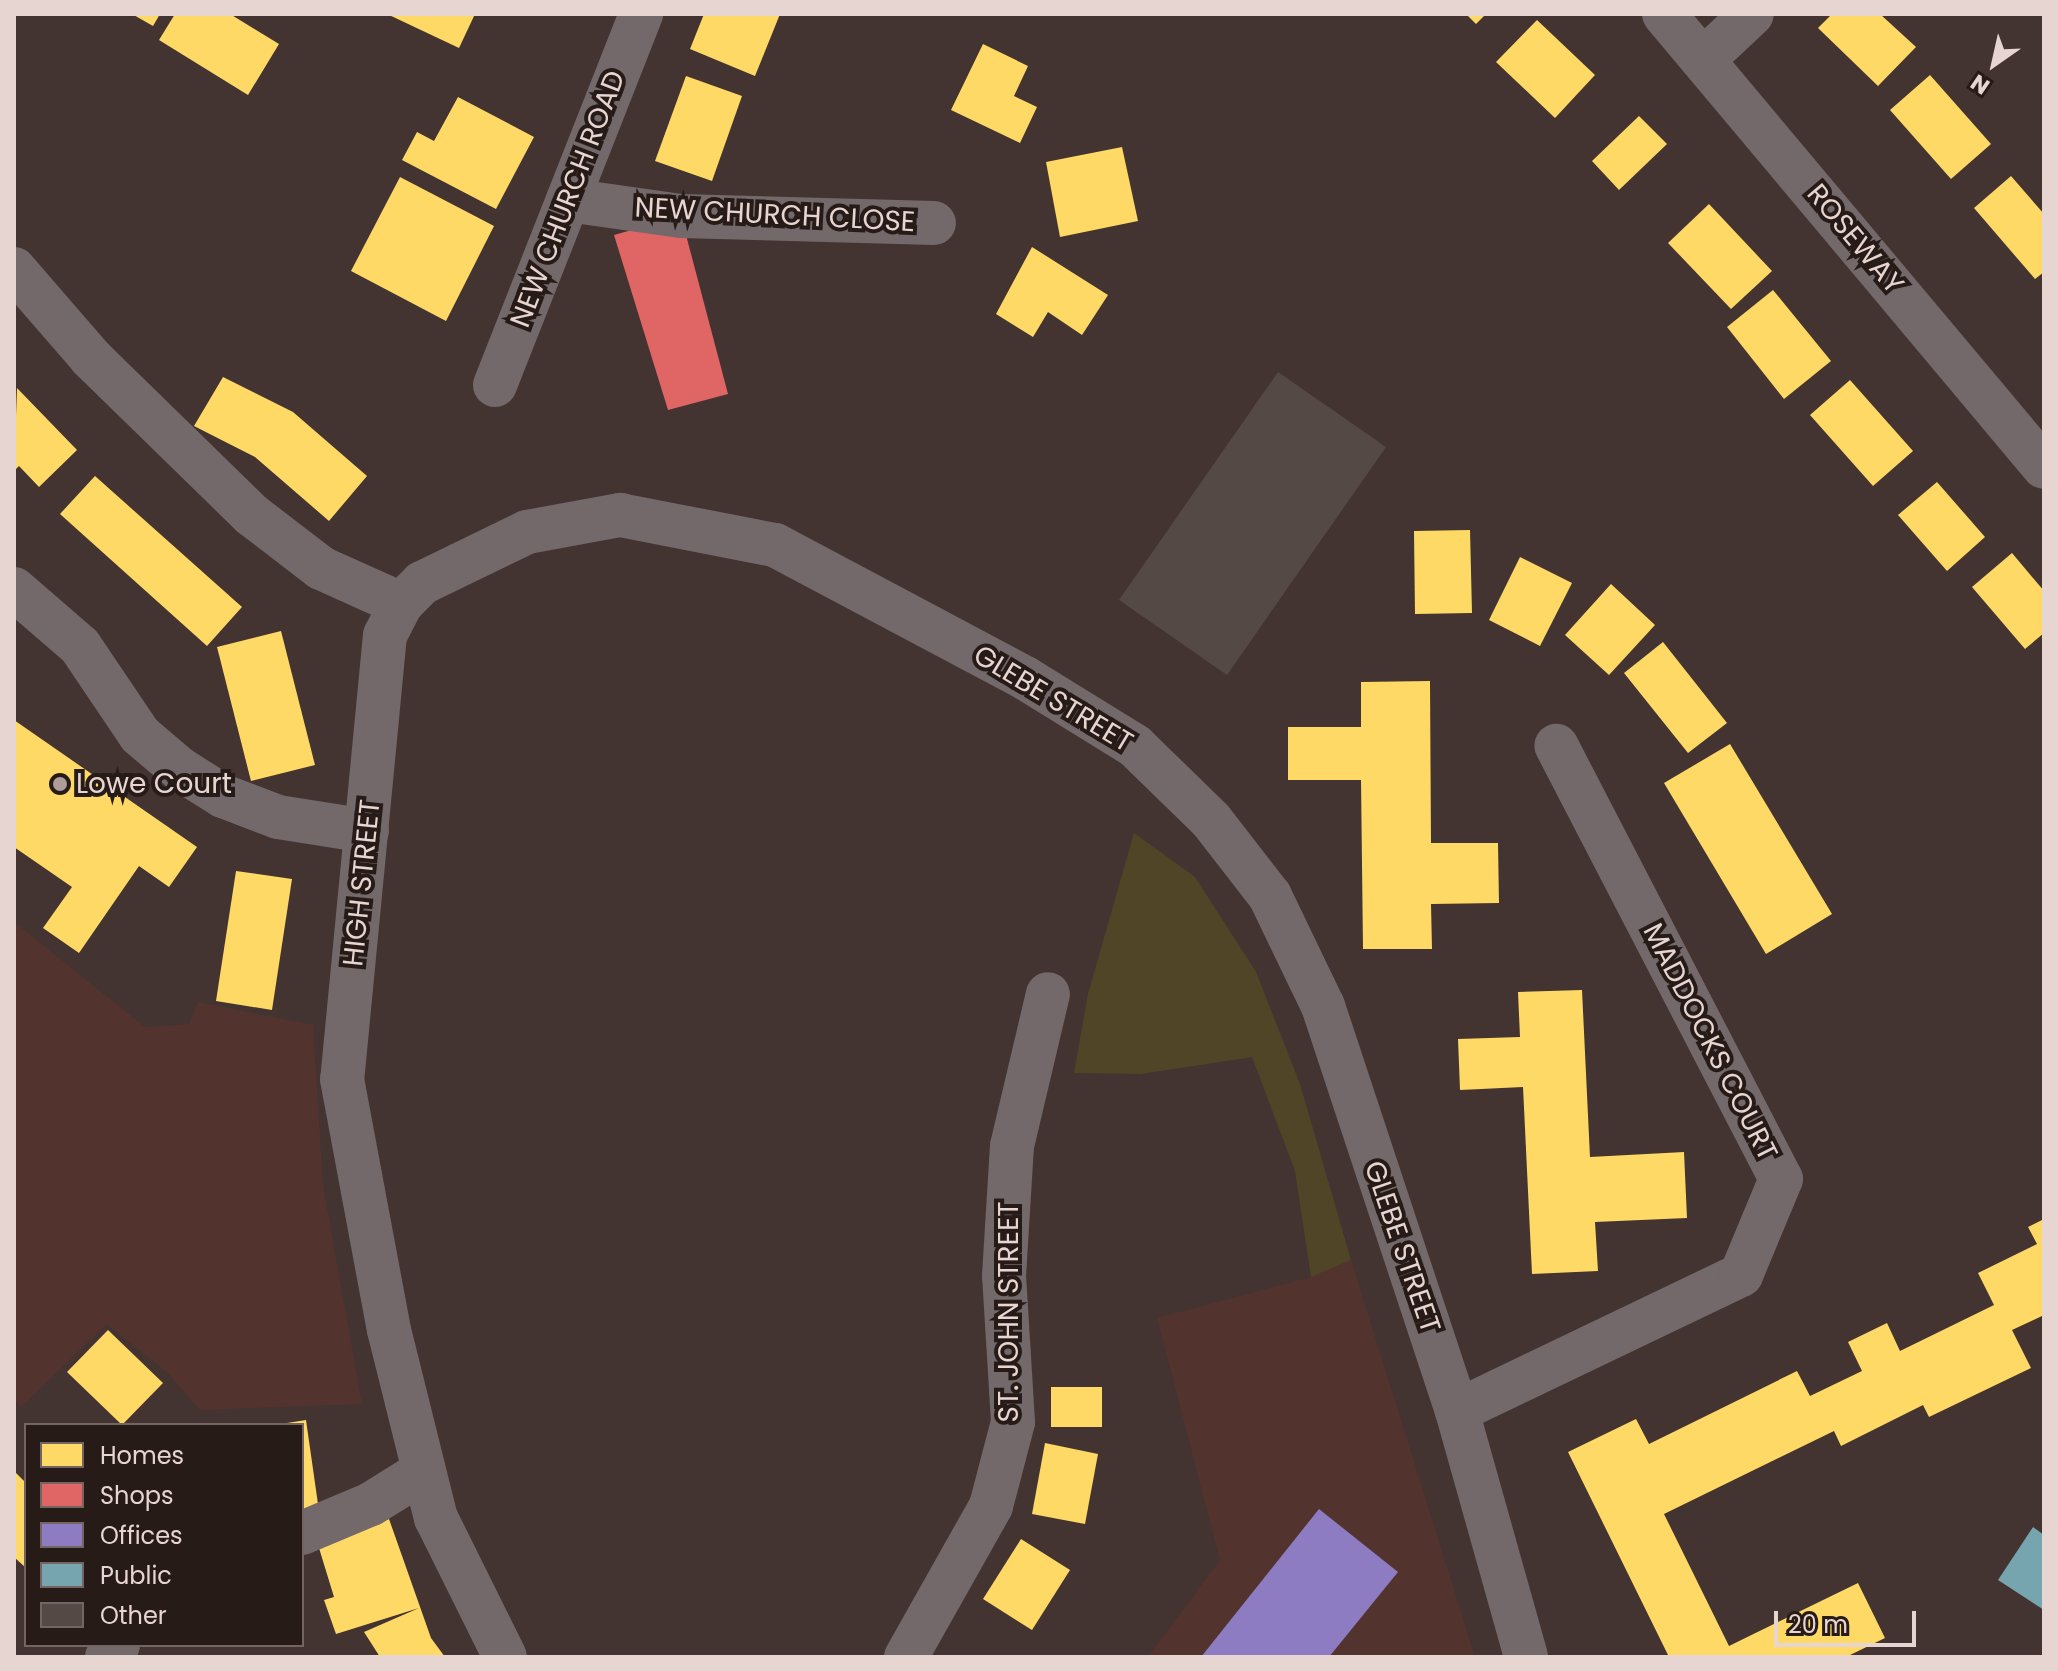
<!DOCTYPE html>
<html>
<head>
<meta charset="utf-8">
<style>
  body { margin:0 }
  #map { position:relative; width:2058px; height:1671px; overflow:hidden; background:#433431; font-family:Poppins,sans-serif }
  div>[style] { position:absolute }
  .built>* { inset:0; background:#53332e }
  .green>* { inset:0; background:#514527 }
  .homes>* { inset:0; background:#ffd966 }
  .shops>* { inset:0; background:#e06666 }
  .offices>* { inset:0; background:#8e7cc3 }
  .public>* { inset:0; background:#76a5af }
  .building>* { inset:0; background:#554945 }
  .minor>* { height:44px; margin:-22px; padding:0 22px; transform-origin:22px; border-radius:22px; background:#73686a }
  .tertiary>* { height:44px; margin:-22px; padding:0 22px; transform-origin:22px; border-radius:22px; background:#73686a }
  .dots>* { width:22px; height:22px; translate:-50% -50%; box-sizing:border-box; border:4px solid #271b18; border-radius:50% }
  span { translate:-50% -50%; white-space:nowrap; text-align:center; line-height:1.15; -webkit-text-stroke:8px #271b18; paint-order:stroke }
  .street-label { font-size:28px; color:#e7d5d2 }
  .poi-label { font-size:28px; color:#e7d5d2 }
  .left { translate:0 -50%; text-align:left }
  .frame { position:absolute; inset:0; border:16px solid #e7d5d2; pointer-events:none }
  .legend { position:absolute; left:24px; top:1423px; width:280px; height:224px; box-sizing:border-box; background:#271b18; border:2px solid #746562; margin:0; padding:10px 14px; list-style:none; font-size:24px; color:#e7d5d2 }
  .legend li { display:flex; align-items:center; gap:16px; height:40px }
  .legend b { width:40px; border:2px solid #746562 }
  .north { position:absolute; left:1954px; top:24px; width:80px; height:80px; -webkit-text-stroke:6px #271b18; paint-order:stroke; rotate:214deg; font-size:22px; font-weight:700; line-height:32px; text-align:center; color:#e7d5d2 }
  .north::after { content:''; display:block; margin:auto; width:28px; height:36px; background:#e7d5d2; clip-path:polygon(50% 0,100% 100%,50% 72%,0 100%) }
  .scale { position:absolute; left:1774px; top:1611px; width:142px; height:36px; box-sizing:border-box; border:4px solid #e7d5d2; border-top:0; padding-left:10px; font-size:24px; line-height:28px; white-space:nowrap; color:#e7d5d2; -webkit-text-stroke:6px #271b18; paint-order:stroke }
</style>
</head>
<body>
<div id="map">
  <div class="built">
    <div style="clip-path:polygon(14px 922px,145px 1027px,189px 1024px,198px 1002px,313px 1025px,323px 1186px,362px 1404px,200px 1410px,168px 1373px,107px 1324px,21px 1407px,14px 1399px)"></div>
    <div style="clip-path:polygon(1351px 1260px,1475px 1657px,1148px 1657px,1220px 1560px,1157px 1318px,1311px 1277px)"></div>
  </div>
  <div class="green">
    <div style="clip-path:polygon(1134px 833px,1195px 877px,1256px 972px,1300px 1084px,1351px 1260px,1311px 1277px,1295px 1171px,1252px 1057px,1141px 1074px,1074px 1073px,1088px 994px)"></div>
  </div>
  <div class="homes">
    <div style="clip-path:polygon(132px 14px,160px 14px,153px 26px)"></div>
    <div style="clip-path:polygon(175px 14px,230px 14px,279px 44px,248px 95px,159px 40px)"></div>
    <div style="clip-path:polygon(387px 14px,475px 14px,459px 48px)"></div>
    <div style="clip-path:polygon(704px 14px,780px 14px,755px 76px,690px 49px)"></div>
    <div style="clip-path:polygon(1466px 14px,1486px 14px,1476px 24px)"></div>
    <div style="clip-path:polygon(1832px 14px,1880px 14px,1916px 47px,1878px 86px,1818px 28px)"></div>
    <div style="clip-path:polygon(1537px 20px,1595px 75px,1555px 118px,1496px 62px)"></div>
    <div style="clip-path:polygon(983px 44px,1028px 66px,1014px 96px,1037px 107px,1020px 143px,951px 110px)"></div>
    <div style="clip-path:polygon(1930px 75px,1991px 144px,1951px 179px,1890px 110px)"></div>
    <div style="clip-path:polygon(686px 76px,742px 96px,712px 181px,655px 161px)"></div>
    <div style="clip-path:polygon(458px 97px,534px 137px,496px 209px,402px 160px,417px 132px,434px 141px)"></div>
    <div style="clip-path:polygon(1639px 116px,1667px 144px,1619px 190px,1592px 161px)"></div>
    <div style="clip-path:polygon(1122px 147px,1138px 221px,1060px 237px,1046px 162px)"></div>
    <div style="clip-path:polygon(2011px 176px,2044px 214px,2044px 272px,2035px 279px,1974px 208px)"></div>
    <div style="clip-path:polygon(400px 177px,494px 226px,446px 321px,351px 271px)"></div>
    <div style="clip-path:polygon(1709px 204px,1772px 271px,1731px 309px,1668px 243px)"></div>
    <div style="clip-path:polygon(1032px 247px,1108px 295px,1082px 335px,1048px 312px,1033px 337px,996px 314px)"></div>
    <div style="clip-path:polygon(1773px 290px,1831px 361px,1784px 399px,1727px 327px)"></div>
    <div style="clip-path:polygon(223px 377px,293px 412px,367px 476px,329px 521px,255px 457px,194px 426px)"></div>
    <div style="clip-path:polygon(1850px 380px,1913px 451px,1873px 486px,1810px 415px)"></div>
    <div style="clip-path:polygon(17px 388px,77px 450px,39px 487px,19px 466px,14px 471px)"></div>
    <div style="clip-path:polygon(95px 476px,242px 607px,207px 646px,60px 514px)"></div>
    <div style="clip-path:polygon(1937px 482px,1985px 537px,1947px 571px,1898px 515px)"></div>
    <div style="clip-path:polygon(1470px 530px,1472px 613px,1415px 614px,1414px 531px)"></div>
    <div style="clip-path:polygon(2012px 553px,2044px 591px,2044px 633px,2025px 649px,1972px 587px)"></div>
    <div style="clip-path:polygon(1520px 557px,1572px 583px,1540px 646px,1489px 620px)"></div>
    <div style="clip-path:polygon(1611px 584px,1655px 625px,1609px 675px,1565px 635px)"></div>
    <div style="clip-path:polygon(281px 631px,315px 765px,251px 781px,217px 647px)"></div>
    <div style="clip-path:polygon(1663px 642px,1727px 723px,1688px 753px,1624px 673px)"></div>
    <div style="clip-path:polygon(1430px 681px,1431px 843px,1498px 843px,1499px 903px,1431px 904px,1432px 949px,1363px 949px,1361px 780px,1288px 780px,1288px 727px,1361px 727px,1361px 682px)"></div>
    <div style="clip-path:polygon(14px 720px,197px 847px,169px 887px,139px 866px,79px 953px,43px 928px,72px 887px,14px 847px)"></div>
    <div style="clip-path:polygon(1730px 744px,1832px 914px,1766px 954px,1664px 783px)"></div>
    <div style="clip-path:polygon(236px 871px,292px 879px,272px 1010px,216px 1001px)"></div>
    <div style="clip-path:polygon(1582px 990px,1590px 1157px,1684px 1152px,1687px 1218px,1595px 1222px,1598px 1271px,1532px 1274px,1523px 1087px,1460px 1090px,1458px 1039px,1520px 1037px,1518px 992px)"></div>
    <div style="clip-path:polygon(2044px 1219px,2044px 1315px,2012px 1330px,2031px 1368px,1929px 1417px,1923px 1405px,1841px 1446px,1834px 1431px,1664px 1514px,1729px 1646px,1858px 1583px,1885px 1638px,1846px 1657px,1669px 1657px,1568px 1452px,1636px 1419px,1649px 1444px,1797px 1371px,1810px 1396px,1862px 1371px,1848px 1342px,1887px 1323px,1900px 1351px,1994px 1305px,1978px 1273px,2037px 1244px,2028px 1227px)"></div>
    <div style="clip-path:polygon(108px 1330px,163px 1383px,122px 1425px,67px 1372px)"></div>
    <div style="clip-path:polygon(1051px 1387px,1102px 1387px,1102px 1427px,1051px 1427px)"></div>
    <div style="clip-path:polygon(306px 1420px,320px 1518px,302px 1521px,302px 1425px,287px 1423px)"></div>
    <div style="clip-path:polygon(1045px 1443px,1098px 1454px,1085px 1524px,1032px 1514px)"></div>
    <div style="clip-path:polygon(14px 1471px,26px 1483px,26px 1568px,14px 1557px)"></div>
    <div style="clip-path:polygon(389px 1519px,431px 1638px,445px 1657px,380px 1657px,364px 1632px,419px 1608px,336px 1634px,324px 1600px,334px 1597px,319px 1548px)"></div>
    <div style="clip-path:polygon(1021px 1539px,1070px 1570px,1032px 1630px,983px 1599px)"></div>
  </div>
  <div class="shops">
    <div style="clip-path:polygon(681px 216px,728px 394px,668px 410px,614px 235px)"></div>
  </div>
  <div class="offices">
    <div style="clip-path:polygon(1319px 1509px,1398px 1572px,1329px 1657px,1201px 1657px)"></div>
  </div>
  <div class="public">
    <div style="clip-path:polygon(2033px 1527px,2044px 1535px,2044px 1610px,1998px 1580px)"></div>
  </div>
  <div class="building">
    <div style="clip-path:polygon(1278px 372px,1386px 447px,1227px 675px,1119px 600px)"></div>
  </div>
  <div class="minor">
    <div style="left:1664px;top:14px;width:591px;rotate:50.01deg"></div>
    <div style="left:1705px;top:58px;width:64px;rotate:-43.1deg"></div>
    <div style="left:568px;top:200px;width:114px;rotate:8.1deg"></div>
    <div style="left:681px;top:216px;width:253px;rotate:1.6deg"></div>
    <div style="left:495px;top:385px;width:399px;rotate:-68.5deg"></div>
    <div style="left:14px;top:589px;width:87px;rotate:40.8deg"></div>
    <div style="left:80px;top:646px;width:107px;rotate:56deg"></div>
    <div style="left:140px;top:735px;width:52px;rotate:40.4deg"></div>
    <div style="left:180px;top:769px;width:51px;rotate:32.1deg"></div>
    <div style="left:223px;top:796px;width:59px;rotate:20.9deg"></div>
    <div style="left:278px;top:817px;width:90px;rotate:8.9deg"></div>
    <div style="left:401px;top:604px;width:35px;rotate:117deg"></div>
    <div style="left:385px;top:635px;width:446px;rotate:95.5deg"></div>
    <div style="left:342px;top:1079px;width:255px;rotate:79.4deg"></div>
    <div style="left:389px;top:1330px;width:194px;rotate:76deg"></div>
    <div style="left:436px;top:1518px;width:155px;rotate:63.6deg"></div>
    <div style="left:1457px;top:1411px;width:315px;rotate:-25.6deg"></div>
    <div style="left:1741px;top:1275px;width:104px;rotate:-67.4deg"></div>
    <div style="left:1781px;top:1179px;width:488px;rotate:-117.4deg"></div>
    <div style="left:302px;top:1533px;width:75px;rotate:-22.8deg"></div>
    <div style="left:371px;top:1504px;width:62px;rotate:-31.9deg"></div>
    <div style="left:107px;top:1657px;width:16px;rotate:-47deg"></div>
    <div style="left:906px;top:1657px;width:173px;rotate:-60.6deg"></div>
    <div style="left:991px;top:1506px;width:87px;rotate:-75.3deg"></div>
    <div style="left:1013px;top:1422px;width:146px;rotate:-93.5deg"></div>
    <div style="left:1004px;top:1276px;width:130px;rotate:-86.5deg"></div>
    <div style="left:1012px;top:1146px;width:156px;rotate:-76.7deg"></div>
  </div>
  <div class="tertiary">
    <div style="left:14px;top:269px;width:118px;rotate:49.1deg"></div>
    <div style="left:91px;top:358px;width:225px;rotate:44.3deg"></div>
    <div style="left:252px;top:515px;width:87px;rotate:37.5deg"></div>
    <div style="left:321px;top:568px;width:88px;rotate:24.2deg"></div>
    <div style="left:401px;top:604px;width:30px;rotate:-45deg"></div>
    <div style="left:422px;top:583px;width:117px;rotate:-25.9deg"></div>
    <div style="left:527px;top:532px;width:95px;rotate:-10.4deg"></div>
    <div style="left:620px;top:515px;width:158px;rotate:11deg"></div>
    <div style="left:775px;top:545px;width:283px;rotate:28deg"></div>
    <div style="left:1025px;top:678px;width:129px;rotate:31.7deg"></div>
    <div style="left:1135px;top:746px;width:106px;rotate:44.2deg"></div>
    <div style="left:1211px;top:820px;width:96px;rotate:52.2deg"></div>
    <div style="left:1270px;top:896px;width:122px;rotate:64.3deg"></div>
    <div style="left:1323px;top:1006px;width:427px;rotate:71.7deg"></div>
    <div style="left:1457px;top:1411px;width:255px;rotate:74.3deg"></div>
  </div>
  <div class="dots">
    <div style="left:60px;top:784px;background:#ae9d9a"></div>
  </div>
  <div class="street-label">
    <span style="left:568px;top:199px;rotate:-69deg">NEW CHURCH ROAD</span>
    <span style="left:775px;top:215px;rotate:3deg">NEW CHURCH CLOSE</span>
    <span style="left:1855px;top:239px;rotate:50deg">ROSEWAY</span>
    <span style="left:1053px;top:699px;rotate:31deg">GLEBE STREET</span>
    <span style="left:362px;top:883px;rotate:-84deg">HIGH STREET</span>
    <span style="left:1710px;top:1042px;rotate:63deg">MADDOCKS COURT</span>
    <span style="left:1402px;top:1247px;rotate:71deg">GLEBE STREET</span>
    <span style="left:1009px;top:1312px;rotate:-90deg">ST. JOHN STREET</span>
  </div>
  <div class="poi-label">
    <span class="left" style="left:76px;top:784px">Lowe Court</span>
  </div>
  <div class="frame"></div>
  <ul class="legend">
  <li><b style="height:22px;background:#ffd966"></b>Homes</li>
  <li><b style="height:22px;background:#e06666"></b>Shops</li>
  <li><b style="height:22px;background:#8e7cc3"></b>Offices</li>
  <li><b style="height:22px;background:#76a5af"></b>Public</li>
  <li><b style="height:22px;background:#554945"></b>Other</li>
  </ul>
  <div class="north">N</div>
  <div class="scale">20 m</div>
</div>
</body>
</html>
